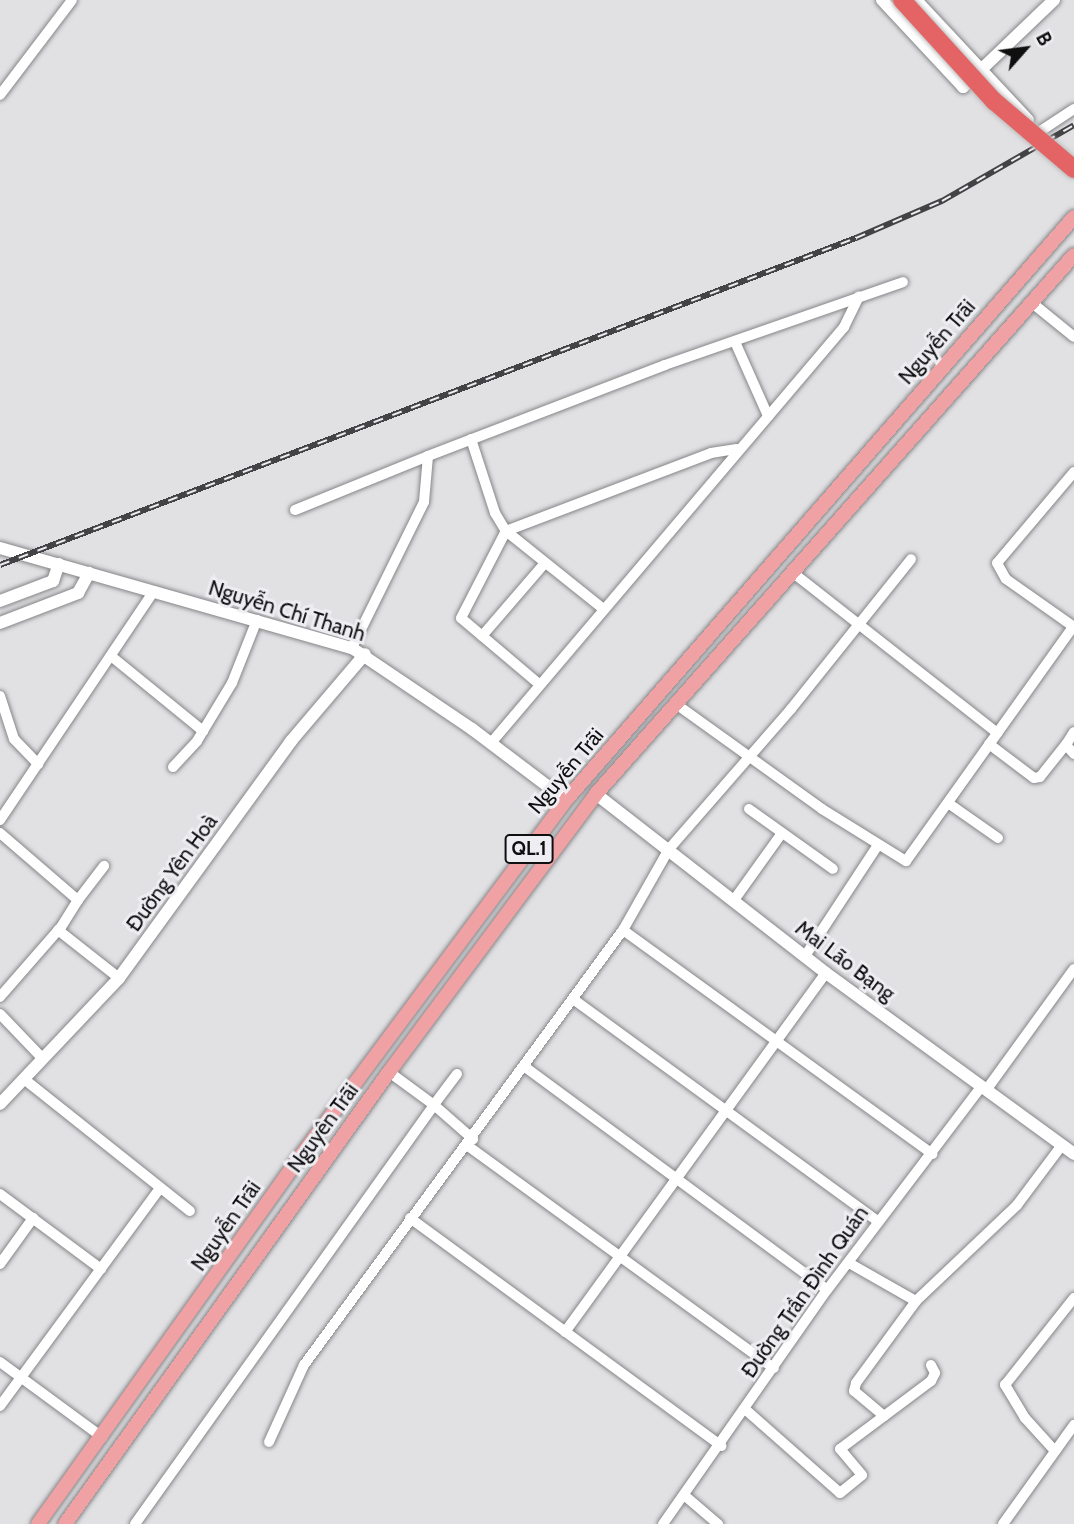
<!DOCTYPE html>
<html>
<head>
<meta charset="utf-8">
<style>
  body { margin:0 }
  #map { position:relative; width:1074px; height:1524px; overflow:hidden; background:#e1e1e4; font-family:Cabin,sans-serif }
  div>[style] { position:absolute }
  .roads { filter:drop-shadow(0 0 2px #858688) drop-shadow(0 0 2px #858688) }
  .street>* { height:10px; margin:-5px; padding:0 5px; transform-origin:5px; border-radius:5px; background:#fff }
  .secondary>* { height:12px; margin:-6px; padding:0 6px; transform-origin:6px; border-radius:6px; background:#fff }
  .primary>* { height:14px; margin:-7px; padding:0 7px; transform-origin:7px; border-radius:7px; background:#efa1a3 }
  .rail>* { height:6px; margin-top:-3px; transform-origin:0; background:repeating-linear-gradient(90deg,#eeeef2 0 10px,#434345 0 20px); box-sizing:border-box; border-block:2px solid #434345 }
  .bridges { filter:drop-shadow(0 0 2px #bcbcbc) drop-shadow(0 0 2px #bcbcbc) }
  .highway-bridge>* { height:18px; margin:-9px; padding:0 9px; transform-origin:9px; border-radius:9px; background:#e46365 }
  span { translate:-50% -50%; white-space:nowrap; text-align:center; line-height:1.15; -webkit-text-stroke:6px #eeeef2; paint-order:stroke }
  .shield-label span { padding:2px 5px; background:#eeeef2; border:2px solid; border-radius:5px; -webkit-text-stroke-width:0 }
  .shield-label { font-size:19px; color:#0f0f10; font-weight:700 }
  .street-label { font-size:21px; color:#0f0f10 }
  .north { position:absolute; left:990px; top:14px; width:70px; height:70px; -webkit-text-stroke:5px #eeeef2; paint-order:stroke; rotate:62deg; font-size:19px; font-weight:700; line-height:28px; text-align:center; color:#0f0f10 }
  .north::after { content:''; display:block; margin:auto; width:24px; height:32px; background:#0f0f10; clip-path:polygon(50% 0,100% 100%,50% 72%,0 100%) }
</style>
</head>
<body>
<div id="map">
  <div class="roads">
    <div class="street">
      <div style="left:0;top:95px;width:119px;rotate:-52.8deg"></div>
      <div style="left:1039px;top:132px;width:42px;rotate:-33.3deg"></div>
      <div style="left:1031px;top:302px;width:55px;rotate:39.1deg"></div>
      <div style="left:736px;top:344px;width:79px;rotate:66deg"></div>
      <div style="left:471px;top:439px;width:78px;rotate:72deg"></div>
      <div style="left:495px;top:513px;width:21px;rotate:59deg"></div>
      <div style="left:506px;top:531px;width:123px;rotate:38.7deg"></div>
      <div style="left:428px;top:456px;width:254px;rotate:-21deg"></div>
      <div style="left:665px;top:365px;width:252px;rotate:-19.2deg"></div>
      <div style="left:1074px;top:472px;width:119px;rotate:130.2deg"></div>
      <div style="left:997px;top:563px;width:18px;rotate:61deg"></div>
      <div style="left:1006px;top:579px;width:83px;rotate:35.2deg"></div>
      <div style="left:295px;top:510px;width:144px;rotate:-22.1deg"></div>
      <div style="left:428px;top:456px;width:46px;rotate:95deg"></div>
      <div style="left:424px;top:502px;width:163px;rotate:116.3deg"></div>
      <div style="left:792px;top:572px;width:261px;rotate:38.1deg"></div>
      <div style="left:482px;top:636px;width:96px;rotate:-49.2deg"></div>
      <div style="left:111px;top:656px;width:119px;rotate:39.2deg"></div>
      <div style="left:539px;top:684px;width:102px;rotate:-139.8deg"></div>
      <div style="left:461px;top:618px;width:98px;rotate:-62.7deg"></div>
      <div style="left:506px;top:531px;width:219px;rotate:-20.8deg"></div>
      <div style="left:711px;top:453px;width:26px;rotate:-9deg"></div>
      <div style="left:0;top:696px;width:45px;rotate:72deg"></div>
      <div style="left:14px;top:739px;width:35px;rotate:46deg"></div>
      <div style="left:676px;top:704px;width:180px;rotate:35.7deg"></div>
      <div style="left:822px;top:809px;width:99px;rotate:31.8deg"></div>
      <div style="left:906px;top:861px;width:287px;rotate:-54.5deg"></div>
      <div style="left:1074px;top:732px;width:15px;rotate:122deg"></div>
      <div style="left:1066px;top:745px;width:12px;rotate:48deg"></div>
      <div style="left:491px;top:743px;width:546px;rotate:-49.68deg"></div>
      <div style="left:844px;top:327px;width:34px;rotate:-64deg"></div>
      <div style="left:989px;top:744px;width:56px;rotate:37.1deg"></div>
      <div style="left:1034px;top:778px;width:6px;rotate:-9deg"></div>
      <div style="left:1040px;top:777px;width:43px;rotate:-51.5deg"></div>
      <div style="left:173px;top:767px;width:35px;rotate:-47deg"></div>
      <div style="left:197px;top:741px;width:68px;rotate:-58.9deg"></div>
      <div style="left:232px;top:683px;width:68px;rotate:-68.4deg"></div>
      <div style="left:948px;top:803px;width:61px;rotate:35deg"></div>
      <div style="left:749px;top:809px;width:103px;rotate:35.5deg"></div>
      <div style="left:0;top:820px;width:276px;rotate:-56.1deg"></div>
      <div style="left:0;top:833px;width:103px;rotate:40.7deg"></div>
      <div style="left:78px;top:900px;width:32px;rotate:122deg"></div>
      <div style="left:61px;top:927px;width:93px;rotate:131.1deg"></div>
      <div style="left:78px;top:900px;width:43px;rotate:-52.6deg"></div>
      <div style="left:734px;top:900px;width:82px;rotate:-54.4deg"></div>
      <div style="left:58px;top:930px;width:78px;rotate:38.2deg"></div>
      <div style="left:623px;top:930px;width:382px;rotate:35.9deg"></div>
      <div style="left:805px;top:956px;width:133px;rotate:-56.7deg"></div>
      <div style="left:573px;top:999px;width:376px;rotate:36.1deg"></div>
      <div style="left:0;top:1014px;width:62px;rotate:46.3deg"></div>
      <div style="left:525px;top:1067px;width:375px;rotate:36.4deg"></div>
      <div style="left:457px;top:1074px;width:39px;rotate:127deg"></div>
      <div style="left:434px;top:1105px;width:52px;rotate:41.1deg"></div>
      <div style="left:24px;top:1079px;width:212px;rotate:38.5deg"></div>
      <div style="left:987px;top:1089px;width:148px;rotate:-54.1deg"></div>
      <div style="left:468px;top:1146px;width:378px;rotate:36deg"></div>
      <div style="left:0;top:1194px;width:126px;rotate:36.6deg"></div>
      <div style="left:410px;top:1218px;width:386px;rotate:36.2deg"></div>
      <div style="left:849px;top:1263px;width:77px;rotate:29.6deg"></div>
      <div style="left:0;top:1264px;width:57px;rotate:-54.3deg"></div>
      <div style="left:565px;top:1332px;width:444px;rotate:-54deg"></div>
      <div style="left:0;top:1362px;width:127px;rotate:36.3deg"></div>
      <div style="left:0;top:1406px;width:270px;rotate:-53.7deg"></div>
      <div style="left:746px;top:1410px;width:125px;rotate:41.4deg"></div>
      <div style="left:840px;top:1493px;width:28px;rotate:-39deg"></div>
      <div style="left:862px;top:1475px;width:34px;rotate:-130deg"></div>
      <div style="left:840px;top:1449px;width:114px;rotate:-36.8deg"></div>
      <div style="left:931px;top:1381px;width:9px;rotate:-63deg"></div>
      <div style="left:935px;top:1373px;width:9px;rotate:-117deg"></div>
      <div style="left:884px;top:1416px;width:39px;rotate:-140deg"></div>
      <div style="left:854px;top:1391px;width:8px;rotate:-76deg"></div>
      <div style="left:856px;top:1383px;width:102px;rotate:-53.8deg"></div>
      <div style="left:916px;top:1301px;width:139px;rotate:-43.5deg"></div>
      <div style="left:1017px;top:1205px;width:75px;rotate:-53.1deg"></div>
      <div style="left:269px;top:1442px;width:85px;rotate:-65.6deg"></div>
      <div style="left:304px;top:1365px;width:539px;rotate:-53.75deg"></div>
      <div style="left:623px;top:930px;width:93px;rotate:-60.4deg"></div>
      <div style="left:669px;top:849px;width:186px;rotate:-48.9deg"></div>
      <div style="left:791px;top:709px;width:192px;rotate:-51.3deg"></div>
      <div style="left:1055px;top:1451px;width:45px;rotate:-132.3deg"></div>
      <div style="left:1025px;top:1418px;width:39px;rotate:-121deg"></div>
      <div style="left:1005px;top:1385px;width:111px;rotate:-51.6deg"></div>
      <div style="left:684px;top:1495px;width:45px;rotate:40.5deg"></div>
      <div style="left:135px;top:1524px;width:515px;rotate:-54.49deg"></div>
      <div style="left:434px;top:1105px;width:56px;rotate:-143.7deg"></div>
      <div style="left:663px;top:1524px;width:286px;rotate:-55deg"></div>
      <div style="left:827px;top:1290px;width:256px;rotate:-52.8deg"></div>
      <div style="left:1003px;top:1524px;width:122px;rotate:-54.4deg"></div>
    </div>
    <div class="secondary">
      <div style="left:882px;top:0;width:119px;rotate:47deg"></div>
      <div style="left:963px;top:87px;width:126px;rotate:-43.7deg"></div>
      <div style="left:916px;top:0;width:164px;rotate:47deg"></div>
      <div style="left:0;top:548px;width:366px;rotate:15.9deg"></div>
      <div style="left:352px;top:648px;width:145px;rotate:34deg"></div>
      <div style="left:472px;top:729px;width:118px;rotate:37.1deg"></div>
      <div style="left:0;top:601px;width:57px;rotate:-20.7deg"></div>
      <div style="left:53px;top:581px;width:18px;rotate:-71deg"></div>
      <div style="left:0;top:623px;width:84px;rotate:-21deg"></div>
      <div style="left:78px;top:593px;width:23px;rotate:-61deg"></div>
      <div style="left:596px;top:794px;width:291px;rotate:37.9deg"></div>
      <div style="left:826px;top:973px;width:307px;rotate:36.1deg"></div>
      <div style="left:0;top:1104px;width:173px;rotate:-46.6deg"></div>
      <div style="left:119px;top:978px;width:293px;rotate:-54deg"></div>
      <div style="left:291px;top:741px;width:114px;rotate:-49.6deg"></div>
    </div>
    <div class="primary">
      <div style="left:38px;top:1524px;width:451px;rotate:-54.5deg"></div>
      <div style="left:300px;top:1157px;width:445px;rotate:-53.3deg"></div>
      <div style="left:566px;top:800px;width:773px;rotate:-48.93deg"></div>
      <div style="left:65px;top:1524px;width:556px;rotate:-54.37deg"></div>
      <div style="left:389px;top:1072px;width:347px;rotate:-53.3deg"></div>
      <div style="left:596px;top:794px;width:720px;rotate:-48.43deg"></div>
    </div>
  </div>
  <div class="rail">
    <div style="left:0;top:565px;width:916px;rotate:-20.91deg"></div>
    <div style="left:856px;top:238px;width:94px;rotate:-23.3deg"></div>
    <div style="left:942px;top:201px;width:152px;rotate:-29.9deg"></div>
  </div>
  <div class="bridges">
    <div class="highway-bridge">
      <div style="left:902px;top:0;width:137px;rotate:47.7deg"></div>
      <div style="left:994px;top:101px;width:105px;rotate:40.4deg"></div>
    </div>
  </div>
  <div class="shield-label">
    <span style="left:529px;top:849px">QL.1</span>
  </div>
  <div class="street-label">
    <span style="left:937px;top:342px;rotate:-49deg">Nguyễn Trãi</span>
    <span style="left:287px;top:611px;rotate:17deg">Nguyễn Chí Thanh</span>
    <span style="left:566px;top:771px;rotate:-50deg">Nguyễn Trãi</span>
    <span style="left:172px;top:873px;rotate:-54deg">Đường Yên Hoà</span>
    <span style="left:845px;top:961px;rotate:37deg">Mai Lão Bạng</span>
    <span style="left:323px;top:1128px;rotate:-54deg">Nguyên Trãi</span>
    <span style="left:226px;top:1226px;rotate:-55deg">Nguyễn Trãi</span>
    <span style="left:805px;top:1292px;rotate:-55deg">Đường Trần Đình Quán</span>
  </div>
  <div class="north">B</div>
</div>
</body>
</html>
